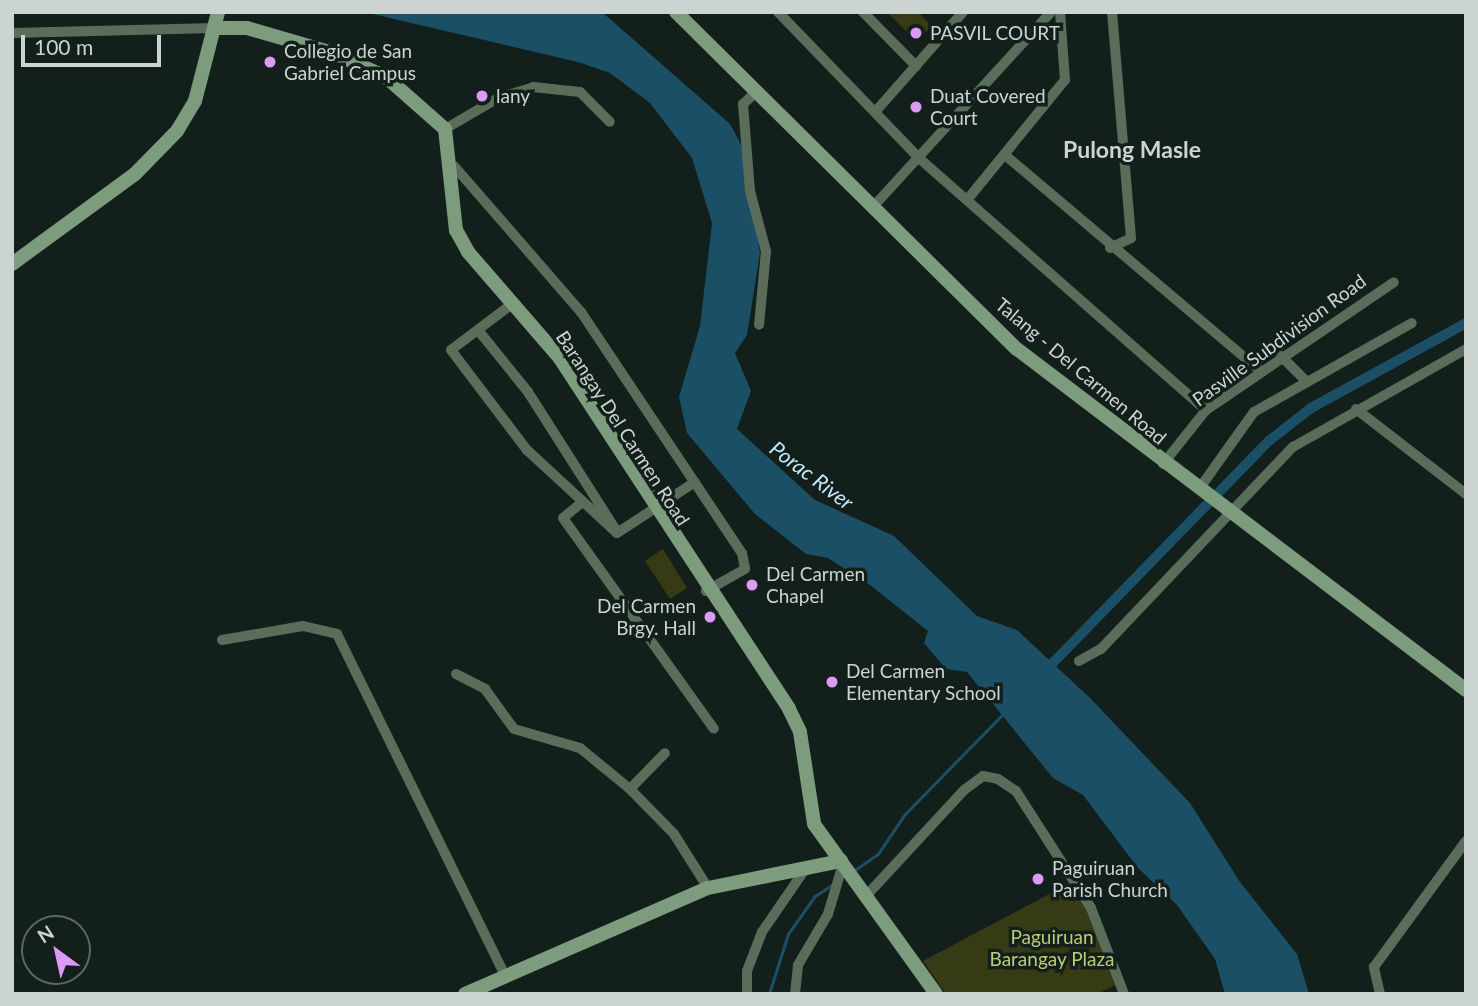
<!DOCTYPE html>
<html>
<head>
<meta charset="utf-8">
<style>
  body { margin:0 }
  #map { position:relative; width:1478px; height:1006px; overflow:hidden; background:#131f1b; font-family:Lato,sans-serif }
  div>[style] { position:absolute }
  .green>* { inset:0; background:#363b15 }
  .water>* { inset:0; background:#1a4f66 }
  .stream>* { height:2.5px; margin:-1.25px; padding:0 1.25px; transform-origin:1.25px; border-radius:1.25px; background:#1a4f66 }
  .canal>* { height:10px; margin:-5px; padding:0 5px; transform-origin:5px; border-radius:5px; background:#1a4f66 }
  .street>* { height:10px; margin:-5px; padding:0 5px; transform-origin:5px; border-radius:5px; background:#5a6d5a }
  .secondary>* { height:14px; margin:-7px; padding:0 7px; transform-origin:7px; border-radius:7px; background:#7d9b7d }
  .dots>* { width:19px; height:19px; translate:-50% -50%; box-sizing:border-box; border:4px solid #131f1b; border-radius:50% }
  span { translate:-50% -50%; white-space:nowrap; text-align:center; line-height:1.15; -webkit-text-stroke:7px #131f1b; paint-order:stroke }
  .poi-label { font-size:19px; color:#ccd4d1 }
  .left { translate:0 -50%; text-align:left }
  .right { translate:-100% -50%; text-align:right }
  .street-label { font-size:19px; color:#ccd4d1 }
  .park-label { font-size:19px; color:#bdcb73 }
  .water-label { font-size:21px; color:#c4e8fb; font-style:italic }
  .quarter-label { font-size:23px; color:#ccd4d1; font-weight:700 }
  .frame { position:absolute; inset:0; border:14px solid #ccd4d1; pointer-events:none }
  .north { position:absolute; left:21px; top:915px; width:70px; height:70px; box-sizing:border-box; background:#131f1b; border:2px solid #5d6764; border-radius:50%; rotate:327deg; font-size:19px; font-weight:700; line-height:28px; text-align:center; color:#ccd4d1 }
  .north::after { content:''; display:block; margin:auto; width:24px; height:32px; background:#da9af6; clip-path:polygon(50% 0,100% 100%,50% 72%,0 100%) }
  .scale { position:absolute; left:21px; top:35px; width:140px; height:32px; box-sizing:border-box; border:4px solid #ccd4d1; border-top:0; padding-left:9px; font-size:21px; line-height:24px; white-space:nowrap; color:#ccd4d1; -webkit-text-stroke:5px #131f1b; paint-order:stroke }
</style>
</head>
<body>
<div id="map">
  <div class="green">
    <div style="clip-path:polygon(918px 12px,932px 26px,916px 41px,888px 13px)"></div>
    <div style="clip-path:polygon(663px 549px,687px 588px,670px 599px,645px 561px)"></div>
    <div style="clip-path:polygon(1070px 883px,1088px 911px,1115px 985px,1097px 994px,946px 994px,923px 961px)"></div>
  </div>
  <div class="water">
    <div style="clip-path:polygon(364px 12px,602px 12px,730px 124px,743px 148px,760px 253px,747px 335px,735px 353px,751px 391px,737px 429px,815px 500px,894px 536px,977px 616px,1017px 630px,1090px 698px,1190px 803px,1240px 882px,1297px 954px,1309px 994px,1225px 994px,1215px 959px,1177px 905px,1138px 868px,1083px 795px,1053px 778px,967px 672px,946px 669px,924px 643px,928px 631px,870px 585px,828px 558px,806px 554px,755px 514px,687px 433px,679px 397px,700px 326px,712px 223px,692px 158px,650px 103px,610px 73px,578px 62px)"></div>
  </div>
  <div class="stream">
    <div style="left:855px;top:870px;width:28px;rotate:-35deg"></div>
    <div style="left:878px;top:854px;width:48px;rotate:-56deg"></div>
    <div style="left:905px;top:814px;width:137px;rotate:-45.6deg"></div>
    <div style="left:769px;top:994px;width:63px;rotate:-72.4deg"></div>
    <div style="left:788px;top:934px;width:47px;rotate:-54.6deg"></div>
    <div style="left:815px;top:896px;width:20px;rotate:-33deg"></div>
  </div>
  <div class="canal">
    <div style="left:1045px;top:671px;width:322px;rotate:-45.8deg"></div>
    <div style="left:1270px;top:440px;width:52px;rotate:-38deg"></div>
    <div style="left:1311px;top:408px;width:177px;rotate:-28.7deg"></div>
  </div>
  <div class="street">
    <div style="left:778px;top:12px;width:204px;rotate:46deg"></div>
    <div style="left:920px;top:159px;width:381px;rotate:41.3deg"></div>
    <div style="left:863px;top:12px;width:76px;rotate:45.5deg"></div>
    <div style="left:12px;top:33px;width:204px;rotate:-1.4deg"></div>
    <div style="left:756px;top:92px;width:18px;rotate:137deg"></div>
    <div style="left:743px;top:104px;width:87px;rotate:85.4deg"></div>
    <div style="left:750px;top:191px;width:62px;rotate:75.1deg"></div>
    <div style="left:766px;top:251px;width:74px;rotate:95.4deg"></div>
    <div style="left:876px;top:111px;width:132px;rotate:-48.7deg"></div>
    <div style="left:445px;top:129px;width:61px;rotate:-30.3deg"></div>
    <div style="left:498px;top:98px;width:37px;rotate:-17deg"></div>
    <div style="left:533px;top:87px;width:47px;rotate:6.1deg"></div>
    <div style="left:580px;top:92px;width:42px;rotate:45deg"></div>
    <div style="left:1005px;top:155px;width:335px;rotate:40.2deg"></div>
    <div style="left:454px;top:166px;width:194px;rotate:49deg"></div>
    <div style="left:581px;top:312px;width:290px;rotate:56.3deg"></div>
    <div style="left:742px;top:553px;width:16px;rotate:79deg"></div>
    <div style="left:745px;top:569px;width:45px;rotate:150.6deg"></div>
    <div style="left:967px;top:200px;width:155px;rotate:-50.8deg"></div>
    <div style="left:1065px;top:80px;width:68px;rotate:-94.2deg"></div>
    <div style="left:872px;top:208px;width:265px;rotate:-47.6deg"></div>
    <div style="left:1110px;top:248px;width:23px;rotate:-25deg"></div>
    <div style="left:1131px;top:238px;width:227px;rotate:-94.8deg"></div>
    <div style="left:512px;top:304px;width:76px;rotate:143deg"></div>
    <div style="left:451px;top:350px;width:126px;rotate:52.8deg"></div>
    <div style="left:527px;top:450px;width:122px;rotate:42.7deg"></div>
    <div style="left:478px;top:330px;width:80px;rotate:51.1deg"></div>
    <div style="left:528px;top:392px;width:164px;rotate:57.5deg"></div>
    <div style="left:1281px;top:356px;width:35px;rotate:45deg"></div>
    <div style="left:1356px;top:409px;width:139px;rotate:37.7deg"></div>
    <div style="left:1163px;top:464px;width:69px;rotate:-51.5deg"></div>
    <div style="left:1206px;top:410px;width:227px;rotate:-34.2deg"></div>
    <div style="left:1199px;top:489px;width:95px;rotate:-54.5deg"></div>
    <div style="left:1254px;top:412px;width:181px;rotate:-29.4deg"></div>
    <div style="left:581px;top:503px;width:23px;rotate:140deg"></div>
    <div style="left:563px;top:518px;width:259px;rotate:54.4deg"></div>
    <div style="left:617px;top:533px;width:93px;rotate:-33.2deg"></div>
    <div style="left:222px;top:640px;width:82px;rotate:-9.8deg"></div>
    <div style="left:303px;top:626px;width:35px;rotate:13deg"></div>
    <div style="left:337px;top:634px;width:381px;rotate:63.8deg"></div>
    <div style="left:1079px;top:661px;width:25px;rotate:-29deg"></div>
    <div style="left:1101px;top:649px;width:279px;rotate:-46.5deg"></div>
    <div style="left:1293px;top:447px;width:199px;rotate:-29.5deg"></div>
    <div style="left:456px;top:674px;width:33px;rotate:27deg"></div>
    <div style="left:485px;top:689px;width:49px;rotate:54.1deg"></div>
    <div style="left:514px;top:729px;width:69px;rotate:16.1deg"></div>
    <div style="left:580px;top:748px;width:65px;rotate:39.4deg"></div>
    <div style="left:630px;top:789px;width:63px;rotate:45.6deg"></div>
    <div style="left:674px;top:834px;width:64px;rotate:57.8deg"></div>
    <div style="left:630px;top:789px;width:50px;rotate:-45.8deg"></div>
    <div style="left:866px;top:896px;width:144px;rotate:-47.2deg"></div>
    <div style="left:964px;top:790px;width:24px;rotate:-36deg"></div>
    <div style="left:983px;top:776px;width:15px;rotate:11deg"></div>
    <div style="left:998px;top:779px;width:22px;rotate:34deg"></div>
    <div style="left:1016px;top:791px;width:139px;rotate:57.3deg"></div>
    <div style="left:1091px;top:908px;width:92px;rotate:69deg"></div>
    <div style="left:747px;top:994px;width:23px;rotate:-90deg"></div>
    <div style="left:747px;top:971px;width:42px;rotate:-69deg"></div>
    <div style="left:762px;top:932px;width:74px;rotate:-55.5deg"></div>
    <div style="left:795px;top:994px;width:29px;rotate:-84deg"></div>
    <div style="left:798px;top:965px;width:59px;rotate:-59.5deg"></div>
    <div style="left:828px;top:914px;width:52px;rotate:-73.3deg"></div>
    <div style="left:1380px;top:994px;width:28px;rotate:-103deg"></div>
    <div style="left:1374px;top:967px;width:156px;rotate:-53.9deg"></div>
  </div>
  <div class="secondary">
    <div style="left:676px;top:12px;width:479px;rotate:44.7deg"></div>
    <div style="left:1017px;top:349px;width:564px;rotate:37.22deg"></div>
    <div style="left:216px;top:28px;width:31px"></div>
    <div style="left:247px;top:28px;width:90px;rotate:16.2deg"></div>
    <div style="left:333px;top:53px;width:58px;rotate:24.4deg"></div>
    <div style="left:386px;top:77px;width:79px;rotate:41.4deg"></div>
    <div style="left:445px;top:129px;width:102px;rotate:83.8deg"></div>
    <div style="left:456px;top:230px;width:25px;rotate:61deg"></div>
    <div style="left:468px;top:252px;width:139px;rotate:49.1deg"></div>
    <div style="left:559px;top:357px;width:420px;rotate:56.8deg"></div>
    <div style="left:789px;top:709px;width:25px;rotate:64deg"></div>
    <div style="left:800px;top:732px;width:93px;rotate:81.3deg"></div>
    <div style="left:814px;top:824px;width:209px;rotate:54.3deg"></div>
    <div style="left:12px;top:264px;width:152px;rotate:-36.2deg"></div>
    <div style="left:135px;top:174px;width:60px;rotate:-45.7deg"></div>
    <div style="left:177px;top:131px;width:35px;rotate:-59deg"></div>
    <div style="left:195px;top:101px;width:92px;rotate:-75.5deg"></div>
    <div style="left:465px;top:994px;width:265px;rotate:-23.6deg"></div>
    <div style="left:708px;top:888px;width:136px;rotate:-11.5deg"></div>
  </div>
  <div class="dots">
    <div style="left:916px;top:33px;background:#da9af6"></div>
    <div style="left:270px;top:62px;background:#da9af6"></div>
    <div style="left:482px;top:96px;background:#da9af6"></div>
    <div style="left:916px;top:107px;background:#da9af6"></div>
    <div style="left:752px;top:585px;background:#da9af6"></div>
    <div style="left:710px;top:617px;background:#da9af6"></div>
    <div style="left:832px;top:682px;background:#da9af6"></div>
    <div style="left:1038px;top:879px;background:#da9af6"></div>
  </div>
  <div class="poi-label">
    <span class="left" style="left:930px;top:33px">PASVIL COURT</span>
    <span class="left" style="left:284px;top:62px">Collegio de San<br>Gabriel Campus</span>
    <span class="left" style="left:496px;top:96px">lany</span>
    <span class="left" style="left:930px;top:107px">Duat Covered<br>Court</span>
    <span class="left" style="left:766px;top:585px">Del Carmen<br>Chapel</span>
    <span class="right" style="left:696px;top:617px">Del Carmen<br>Brgy. Hall</span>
    <span class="left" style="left:846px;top:682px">Del Carmen<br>Elementary School</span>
    <span class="left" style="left:1052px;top:879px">Paguiruan<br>Parish Church</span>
  </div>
  <div class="street-label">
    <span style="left:1279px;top:340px;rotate:-36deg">Pasville Subdivision Road</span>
    <span style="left:1081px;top:371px;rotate:40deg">Talang - Del Carmen Road</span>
    <span style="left:623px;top:428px;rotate:57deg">Barangay Del Carmen Road</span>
  </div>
  <div class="park-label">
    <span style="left:1052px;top:948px">Paguiruan<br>Barangay Plaza</span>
  </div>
  <div class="water-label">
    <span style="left:812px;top:475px;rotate:37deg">Porac River</span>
  </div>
  <div class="quarter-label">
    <span style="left:1132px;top:149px">Pulong Masle</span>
  </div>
  <div class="frame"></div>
  <div class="north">N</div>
  <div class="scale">100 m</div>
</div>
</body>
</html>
